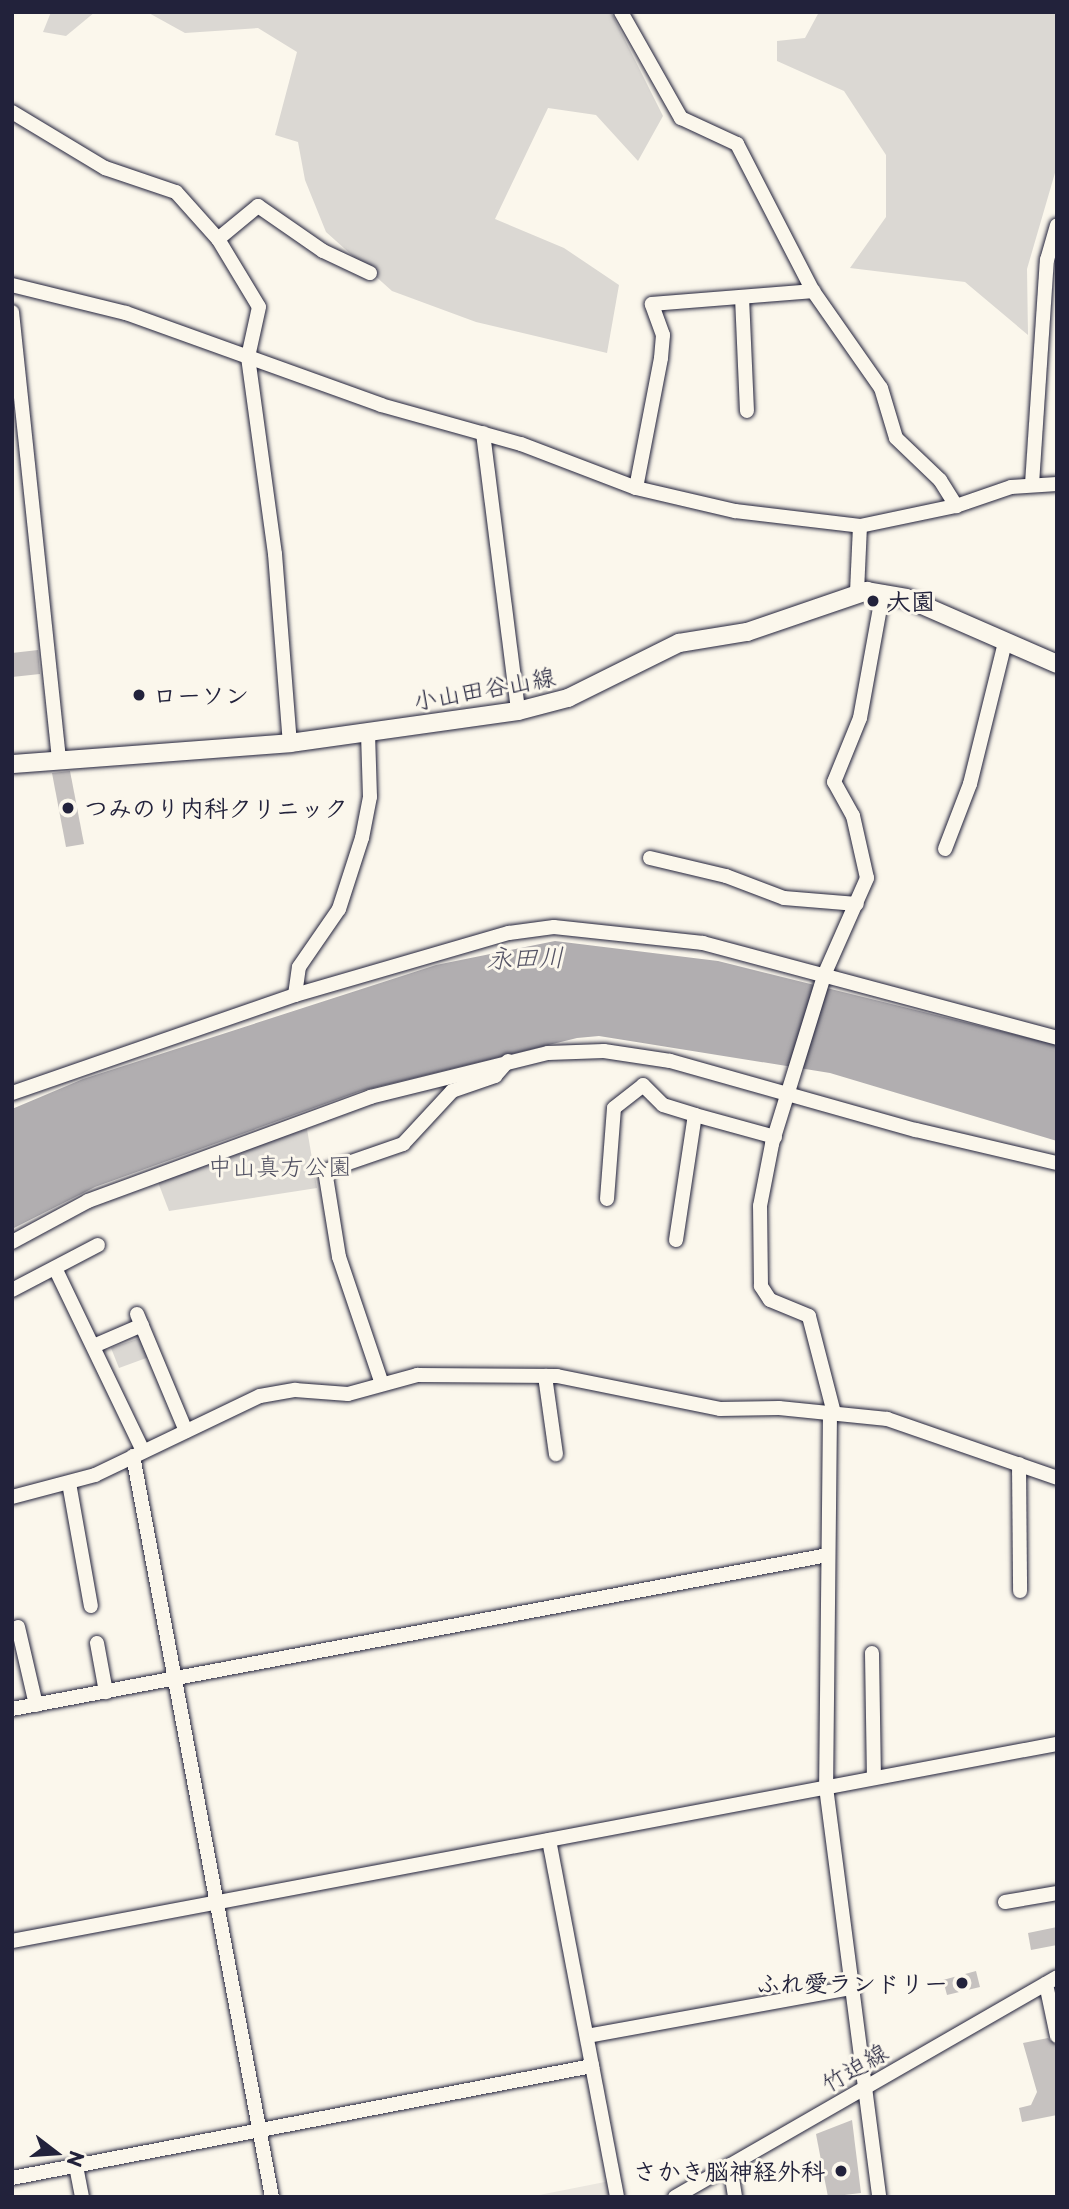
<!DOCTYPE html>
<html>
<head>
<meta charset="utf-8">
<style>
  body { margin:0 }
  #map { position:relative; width:1069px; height:2209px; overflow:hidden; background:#fbf7ec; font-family:"Playpen Sans","Klee One",sans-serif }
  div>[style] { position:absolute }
  .built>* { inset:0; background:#ebe7df }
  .green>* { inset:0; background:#dbd8d3 }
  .water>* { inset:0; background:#b1aeb0 }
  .building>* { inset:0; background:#c6c2c0 }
  .roads { filter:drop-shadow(0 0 2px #22223b) drop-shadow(0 0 2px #22223b) }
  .minor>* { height:14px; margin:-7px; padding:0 7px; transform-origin:7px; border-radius:7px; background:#fbf7ec }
  .major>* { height:18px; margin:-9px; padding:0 9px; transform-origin:9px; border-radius:9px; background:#fbf7ec }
  .dots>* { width:19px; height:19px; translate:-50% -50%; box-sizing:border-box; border:4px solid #fbf7ec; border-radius:50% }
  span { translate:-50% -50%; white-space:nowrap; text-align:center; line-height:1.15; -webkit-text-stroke:6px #fbf7ec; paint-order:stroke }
  .poi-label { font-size:24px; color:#22223b; font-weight:700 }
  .left { translate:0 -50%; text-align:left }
  .right { translate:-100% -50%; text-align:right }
  .street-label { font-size:24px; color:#22223b }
  .park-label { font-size:24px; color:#505061 }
  .water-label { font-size:26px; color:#545364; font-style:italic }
  .frame { position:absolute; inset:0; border:14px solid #22223b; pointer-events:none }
  .north { position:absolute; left:21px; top:2118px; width:70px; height:70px; -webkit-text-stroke:5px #fbf7ec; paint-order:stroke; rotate:107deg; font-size:19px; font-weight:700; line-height:28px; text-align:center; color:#22223b }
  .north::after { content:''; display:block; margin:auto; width:24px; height:32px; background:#22223b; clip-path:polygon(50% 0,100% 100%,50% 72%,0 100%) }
</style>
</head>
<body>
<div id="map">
  <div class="built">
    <div style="clip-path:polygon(610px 2181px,612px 2197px,529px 2197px)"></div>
  </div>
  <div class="green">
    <div style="clip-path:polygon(51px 12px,95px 12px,66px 36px,43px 32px)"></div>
    <div style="clip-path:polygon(147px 12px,611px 12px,663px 116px,638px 161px,596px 115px,548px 108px,495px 219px,564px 248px,619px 285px,607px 353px,476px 322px,392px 291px,326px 232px,305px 180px,298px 142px,275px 135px,297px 52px,258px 28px,185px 33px)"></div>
    <div style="clip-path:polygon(819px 12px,1057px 12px,1057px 166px,1027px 269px,1028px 335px,965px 282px,850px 268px,886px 217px,886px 155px,844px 91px,777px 61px,777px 41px,805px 38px)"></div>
    <div style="clip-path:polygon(307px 1129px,317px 1188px,169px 1211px,156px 1177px)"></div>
    <div style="clip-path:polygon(140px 1338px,149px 1357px,119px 1368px,111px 1348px)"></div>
  </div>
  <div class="water">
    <div style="clip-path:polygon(555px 941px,718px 961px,1057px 1045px,1057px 1141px,830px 1073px,599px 1036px,577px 1038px,361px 1091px,95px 1187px,12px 1229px,12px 1109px,83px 1079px,436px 965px)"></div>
  </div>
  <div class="building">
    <div style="clip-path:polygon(38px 650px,40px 674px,12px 677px,12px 653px)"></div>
    <div style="clip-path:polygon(70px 771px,84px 844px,66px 847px,52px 773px)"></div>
    <div style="clip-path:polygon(1057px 1927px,1057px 1945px,1031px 1950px,1028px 1933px)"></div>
    <div style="clip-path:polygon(976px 1971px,980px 1987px,947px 1995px,943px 1980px)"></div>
    <div style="clip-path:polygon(1048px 2038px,1057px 2046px,1057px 2115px,1022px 2122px,1019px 2108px,1031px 2105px,1037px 2092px,1023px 2043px)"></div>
    <div style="clip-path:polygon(852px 2120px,861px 2193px,828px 2197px,816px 2134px)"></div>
  </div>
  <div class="roads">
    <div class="minor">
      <div style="left:621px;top:12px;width:122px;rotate:60.5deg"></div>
      <div style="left:681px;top:118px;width:62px;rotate:24.9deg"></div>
      <div style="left:737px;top:144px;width:165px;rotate:62.7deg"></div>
      <div style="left:12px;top:112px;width:109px;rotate:31.1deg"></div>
      <div style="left:105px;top:168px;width:75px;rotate:18.7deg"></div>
      <div style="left:176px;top:192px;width:63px;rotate:48.2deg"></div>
      <div style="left:218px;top:239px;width:79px;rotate:58.9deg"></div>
      <div style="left:259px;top:307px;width:51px;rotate:102.4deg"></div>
      <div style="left:248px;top:357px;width:199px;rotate:82.2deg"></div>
      <div style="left:275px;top:554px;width:190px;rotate:85.5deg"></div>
      <div style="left:218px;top:239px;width:52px;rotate:-39.5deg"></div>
      <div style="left:258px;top:206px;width:79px;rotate:34.7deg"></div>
      <div style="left:323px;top:251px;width:52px;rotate:25.1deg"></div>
      <div style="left:12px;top:285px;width:117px;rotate:13.8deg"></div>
      <div style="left:126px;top:313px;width:271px;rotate:19.8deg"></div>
      <div style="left:381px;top:405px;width:145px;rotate:15.6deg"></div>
      <div style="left:521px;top:444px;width:123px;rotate:20.9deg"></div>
      <div style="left:636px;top:488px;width:102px;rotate:13.1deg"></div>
      <div style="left:735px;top:511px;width:126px;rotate:6.8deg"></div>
      <div style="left:860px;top:526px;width:98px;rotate:-11.8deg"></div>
      <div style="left:956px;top:506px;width:58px;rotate:-19.1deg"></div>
      <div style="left:1011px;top:487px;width:46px;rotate:-3.7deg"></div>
      <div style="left:742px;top:297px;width:114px;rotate:87.5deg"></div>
      <div style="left:12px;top:312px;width:449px;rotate:84deg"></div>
      <div style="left:483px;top:433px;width:280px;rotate:82.8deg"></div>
      <div style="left:1032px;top:484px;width:225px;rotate:-86.2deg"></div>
      <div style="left:1047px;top:260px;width:36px;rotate:-74deg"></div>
      <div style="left:636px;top:488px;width:132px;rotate:-79.1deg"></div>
      <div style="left:661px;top:358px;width:23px;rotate:-85deg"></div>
      <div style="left:663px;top:335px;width:33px;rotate:-110deg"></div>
      <div style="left:652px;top:304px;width:162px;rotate:-4.6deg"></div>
      <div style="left:813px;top:291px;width:118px;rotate:55deg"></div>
      <div style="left:881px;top:388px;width:52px;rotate:73.3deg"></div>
      <div style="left:896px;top:438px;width:61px;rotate:43.7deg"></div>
      <div style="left:940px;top:480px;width:31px;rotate:58deg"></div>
      <div style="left:857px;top:592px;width:66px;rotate:-87.4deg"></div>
      <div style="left:945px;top:849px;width:70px;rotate:-69deg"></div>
      <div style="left:970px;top:784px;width:145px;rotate:-76.1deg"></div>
      <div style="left:650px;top:858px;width:78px;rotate:13.3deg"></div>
      <div style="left:726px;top:876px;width:62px;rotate:20.8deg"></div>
      <div style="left:784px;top:898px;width:73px;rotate:4.7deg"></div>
      <div style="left:295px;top:995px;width:28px;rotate:-82deg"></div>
      <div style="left:299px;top:967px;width:70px;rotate:-55.4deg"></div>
      <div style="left:339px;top:909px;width:75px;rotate:-72.1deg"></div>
      <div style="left:362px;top:838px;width:42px;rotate:-79deg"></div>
      <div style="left:370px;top:797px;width:63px;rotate:-91.8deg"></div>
      <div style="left:12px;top:1093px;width:299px;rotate:-19.1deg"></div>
      <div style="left:295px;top:995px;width:223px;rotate:-16.2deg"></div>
      <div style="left:509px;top:933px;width:45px;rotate:-7.6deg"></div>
      <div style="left:554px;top:927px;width:150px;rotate:6.1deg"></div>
      <div style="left:703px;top:943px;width:367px;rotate:15deg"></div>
      <div style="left:607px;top:1199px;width:91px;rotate:-85.6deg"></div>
      <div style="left:614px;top:1108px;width:37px;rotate:-38deg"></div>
      <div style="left:643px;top:1085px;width:28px;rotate:45deg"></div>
      <div style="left:663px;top:1105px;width:34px;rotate:17deg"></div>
      <div style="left:676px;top:1240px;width:126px;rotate:-81.4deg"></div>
      <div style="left:695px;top:1115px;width:83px;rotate:15.4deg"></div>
      <div style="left:12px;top:1242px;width:86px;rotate:-28.3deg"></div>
      <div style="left:88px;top:1201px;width:301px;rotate:-20.2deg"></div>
      <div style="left:370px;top:1097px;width:183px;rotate:-13.9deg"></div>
      <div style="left:548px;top:1053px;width:56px;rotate:-2deg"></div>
      <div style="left:604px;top:1051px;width:67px;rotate:8.6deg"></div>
      <div style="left:670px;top:1061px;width:255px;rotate:15.7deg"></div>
      <div style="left:916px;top:1130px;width:145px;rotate:13.2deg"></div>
      <div style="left:55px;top:1268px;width:203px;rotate:64.3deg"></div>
      <div style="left:12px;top:1290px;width:97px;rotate:-27.6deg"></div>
      <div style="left:137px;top:1314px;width:127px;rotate:67.3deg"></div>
      <div style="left:96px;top:1345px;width:50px;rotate:-23.5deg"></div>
      <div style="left:545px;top:1376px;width:79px;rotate:82deg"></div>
      <div style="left:382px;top:1384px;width:134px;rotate:-108.7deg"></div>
      <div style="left:339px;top:1257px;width:87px;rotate:-99.2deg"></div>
      <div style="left:325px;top:1171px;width:83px;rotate:-19.1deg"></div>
      <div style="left:403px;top:1144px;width:72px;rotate:-47.2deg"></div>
      <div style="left:452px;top:1091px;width:46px;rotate:-19.2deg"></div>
      <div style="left:495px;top:1076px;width:20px;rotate:-49deg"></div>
      <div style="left:830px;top:1413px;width:374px;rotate:90.6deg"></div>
      <div style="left:826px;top:1787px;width:413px;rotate:82.6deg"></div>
      <div style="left:834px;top:1413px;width:100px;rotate:-104.5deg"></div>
      <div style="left:809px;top:1316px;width:42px;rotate:-157.7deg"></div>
      <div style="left:770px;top:1300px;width:17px;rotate:-123deg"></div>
      <div style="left:761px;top:1286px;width:80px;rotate:-90.7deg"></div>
      <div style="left:760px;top:1206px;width:63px;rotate:-79deg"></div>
      <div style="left:772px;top:1144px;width:179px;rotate:-72.8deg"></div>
      <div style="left:825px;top:973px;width:104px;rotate:-66.1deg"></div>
      <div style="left:867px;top:878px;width:64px;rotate:-102.7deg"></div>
      <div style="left:853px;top:816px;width:39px;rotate:-119deg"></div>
      <div style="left:834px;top:782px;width:69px;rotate:-67.9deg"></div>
      <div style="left:860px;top:718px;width:128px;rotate:-79.7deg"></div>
      <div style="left:133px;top:1456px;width:754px;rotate:79.38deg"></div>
      <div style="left:1019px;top:1464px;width:127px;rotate:89.5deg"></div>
      <div style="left:69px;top:1483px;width:125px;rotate:79.9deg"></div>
      <div style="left:12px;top:1497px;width:86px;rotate:-14.8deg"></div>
      <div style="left:95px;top:1475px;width:183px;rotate:-25.6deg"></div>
      <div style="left:260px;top:1396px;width:36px;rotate:-10deg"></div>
      <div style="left:295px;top:1390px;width:53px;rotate:4.3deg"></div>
      <div style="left:348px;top:1394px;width:72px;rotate:-15.4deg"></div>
      <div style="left:417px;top:1375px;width:140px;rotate:0.4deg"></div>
      <div style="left:557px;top:1376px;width:166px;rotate:11.4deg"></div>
      <div style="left:720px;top:1409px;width:59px;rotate:-1deg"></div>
      <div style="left:779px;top:1408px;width:109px;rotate:5.8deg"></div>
      <div style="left:887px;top:1419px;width:180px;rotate:19.1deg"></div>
      <div style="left:18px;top:1627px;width:80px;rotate:77deg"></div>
      <div style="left:97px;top:1643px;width:50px;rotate:79.6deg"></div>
      <div style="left:872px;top:1653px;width:125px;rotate:89.1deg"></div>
      <div style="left:12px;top:1709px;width:830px;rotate:-10.69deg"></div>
      <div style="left:549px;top:1840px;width:363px;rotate:79.2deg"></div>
      <div style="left:1005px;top:1902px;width:53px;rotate:-9.8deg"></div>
      <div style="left:12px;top:1941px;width:1063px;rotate:-10.68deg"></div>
      <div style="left:1046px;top:1984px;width:53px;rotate:78.1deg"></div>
      <div style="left:587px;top:2036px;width:269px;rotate:-10.3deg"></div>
      <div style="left:730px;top:2165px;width:32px;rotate:81deg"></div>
      <div style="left:76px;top:2166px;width:32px;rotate:79deg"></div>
      <div style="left:12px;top:2178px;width:591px;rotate:-10.93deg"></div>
      <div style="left:675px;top:2197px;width:441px;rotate:-29.9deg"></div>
    </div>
    <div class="major">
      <div style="left:12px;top:764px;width:279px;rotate:-4.3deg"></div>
      <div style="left:290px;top:743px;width:230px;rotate:-8deg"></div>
      <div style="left:518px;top:711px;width:52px;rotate:-14.6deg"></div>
      <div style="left:568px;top:698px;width:124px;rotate:-26.4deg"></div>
      <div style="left:679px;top:643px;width:69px;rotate:-9.2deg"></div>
      <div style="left:747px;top:632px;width:127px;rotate:-18.9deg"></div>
      <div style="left:867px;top:591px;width:40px;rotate:10deg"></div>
      <div style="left:906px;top:598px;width:165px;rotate:23.6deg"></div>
    </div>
  </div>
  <div class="dots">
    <div style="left:873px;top:601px;background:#22223b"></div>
    <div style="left:139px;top:695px;background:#22223b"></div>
    <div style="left:68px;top:808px;background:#22223b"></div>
    <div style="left:962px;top:1983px;background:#22223b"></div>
    <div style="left:841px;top:2171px;background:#22223b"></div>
  </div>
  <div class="poi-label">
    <span class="left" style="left:887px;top:601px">大園</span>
    <span class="left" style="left:153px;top:695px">ローソン</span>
    <span class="left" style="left:84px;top:808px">つみのり内科クリニック</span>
    <span class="right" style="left:948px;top:1983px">ふれ愛ランドリー</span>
    <span class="right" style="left:825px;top:2171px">さかき脳神経外科</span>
  </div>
  <div class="street-label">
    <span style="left:484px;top:688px;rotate:-10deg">小山田谷山線</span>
    <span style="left:854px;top:2067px;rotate:-30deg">竹迫線</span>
  </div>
  <div class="park-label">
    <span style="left:280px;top:1166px">中山真方公園</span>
  </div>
  <div class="water-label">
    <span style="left:525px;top:957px;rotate:-1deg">永田川</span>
  </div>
  <div class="frame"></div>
  <div class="north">N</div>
</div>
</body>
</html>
